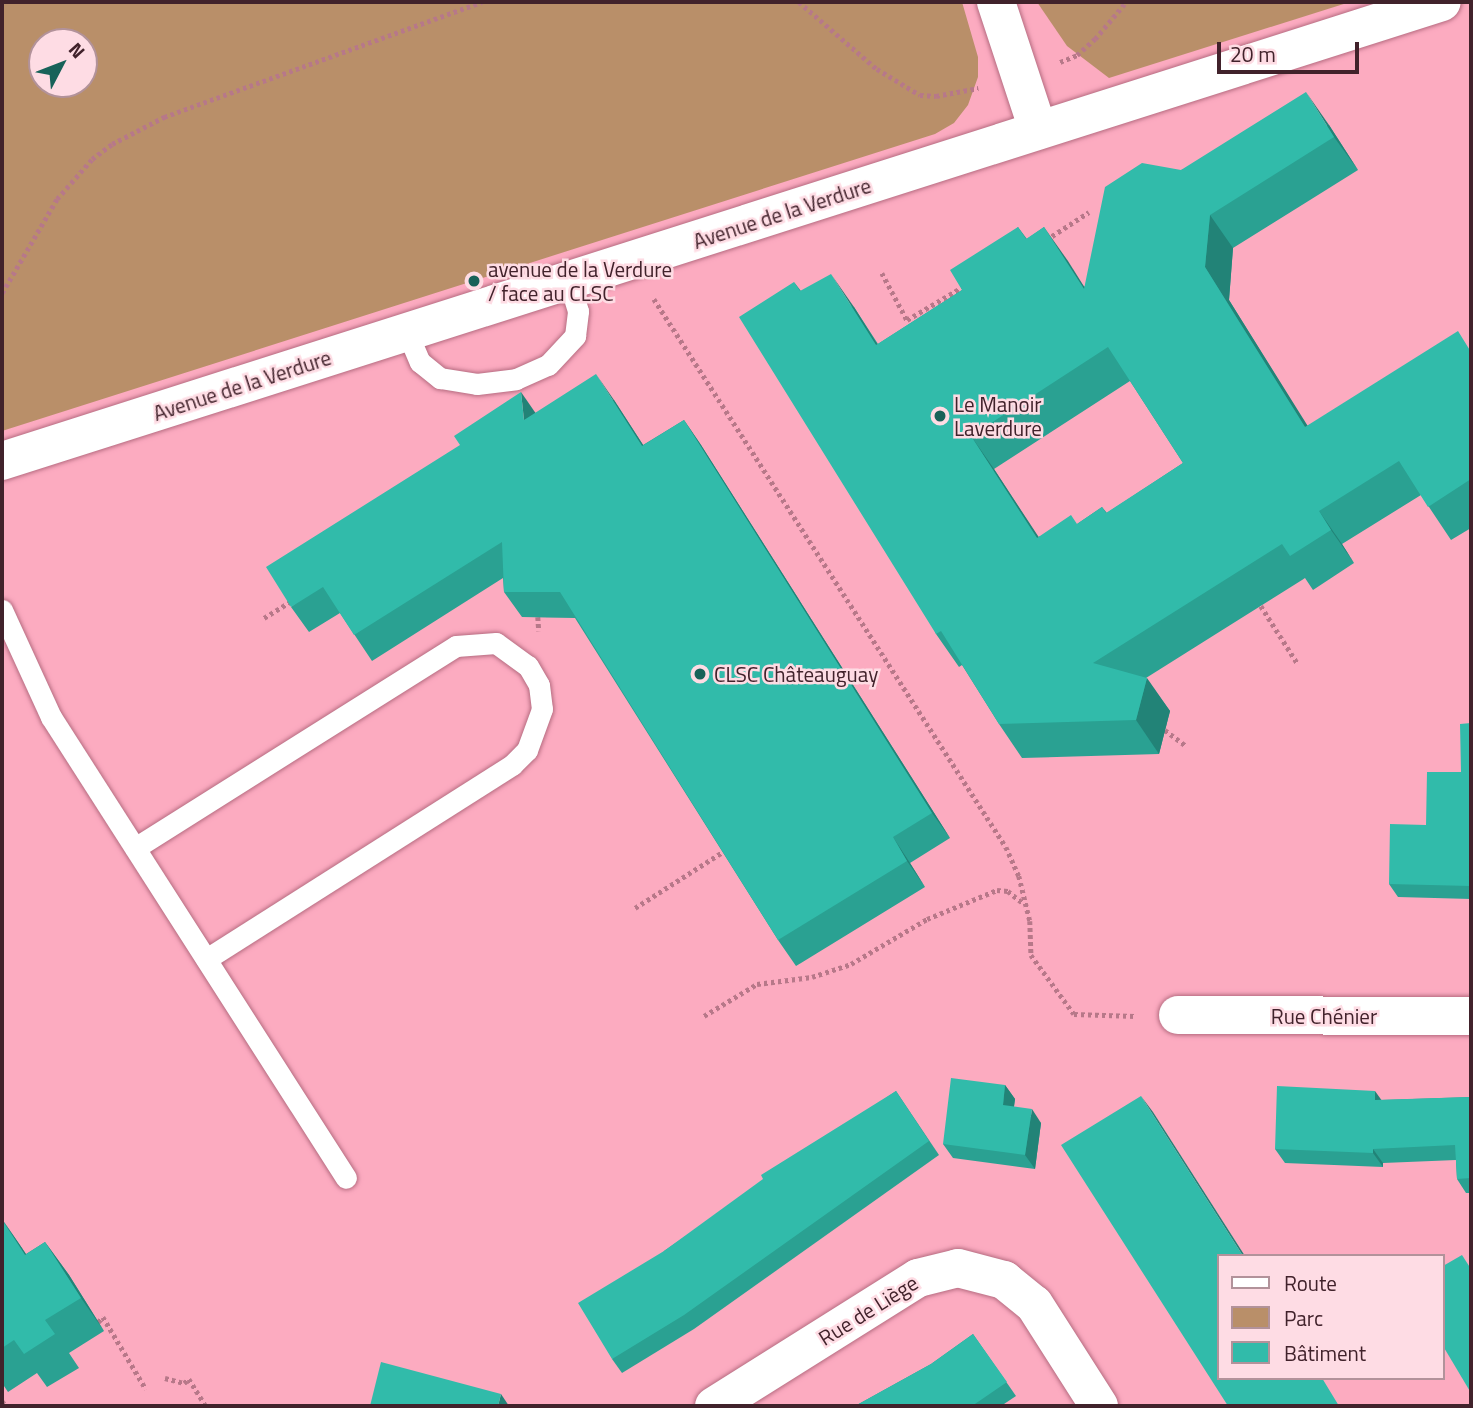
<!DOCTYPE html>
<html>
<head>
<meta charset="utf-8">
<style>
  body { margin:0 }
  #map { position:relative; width:1473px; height:1408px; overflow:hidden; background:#fcabc0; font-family:"Titillium Web",sans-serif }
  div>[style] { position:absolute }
  .green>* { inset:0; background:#b98f69 }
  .path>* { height:4.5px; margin-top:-2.25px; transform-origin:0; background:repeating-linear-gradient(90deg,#b77889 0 3.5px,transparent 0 7px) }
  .roads { filter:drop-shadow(0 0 2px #b66c81) drop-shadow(0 0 2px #b66c81) }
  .lane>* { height:21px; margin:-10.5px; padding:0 10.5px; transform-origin:10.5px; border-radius:10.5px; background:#fff }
  .street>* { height:38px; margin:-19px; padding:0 19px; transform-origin:19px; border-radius:19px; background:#fff }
  .secondary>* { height:38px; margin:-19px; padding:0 19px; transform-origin:19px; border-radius:19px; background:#fff }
  .wall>* { inset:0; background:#2aa192 }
  .shaded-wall>* { inset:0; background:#228377 }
  .building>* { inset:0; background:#31bbaa }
  .dots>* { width:19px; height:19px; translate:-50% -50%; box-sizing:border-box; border:4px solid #fedce4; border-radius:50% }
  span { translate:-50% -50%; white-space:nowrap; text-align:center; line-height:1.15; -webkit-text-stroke:5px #fedce4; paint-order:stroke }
  .street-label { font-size:21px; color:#41222b }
  .poi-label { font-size:21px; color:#41222b }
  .left { translate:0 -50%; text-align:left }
  .frame { position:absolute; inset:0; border:4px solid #41222b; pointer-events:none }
  .legend { position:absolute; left:1217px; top:1254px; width:228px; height:126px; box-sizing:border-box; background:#fedce4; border:2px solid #b2929a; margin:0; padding:9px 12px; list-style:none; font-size:21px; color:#41222b }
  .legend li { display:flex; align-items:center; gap:14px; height:35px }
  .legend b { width:35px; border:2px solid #b2929a }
  .north { position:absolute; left:28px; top:28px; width:70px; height:70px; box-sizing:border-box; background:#fedce4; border:2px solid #b2929a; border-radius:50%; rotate:48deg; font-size:19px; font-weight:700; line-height:28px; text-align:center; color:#41222b }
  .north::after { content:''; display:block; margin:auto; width:24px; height:32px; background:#186259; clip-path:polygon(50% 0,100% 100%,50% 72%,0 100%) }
  .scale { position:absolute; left:1217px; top:42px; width:142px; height:32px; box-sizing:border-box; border:4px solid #41222b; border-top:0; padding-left:9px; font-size:21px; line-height:24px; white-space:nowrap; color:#41222b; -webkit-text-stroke:5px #fedce4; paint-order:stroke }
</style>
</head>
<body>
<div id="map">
  <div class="green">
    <div style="clip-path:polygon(evenodd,2px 2px,962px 2px,978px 57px,978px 77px,968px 105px,954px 123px,935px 134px,2px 431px,2px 2px,42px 42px,84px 42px,84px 84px,42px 84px,42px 42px)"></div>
    <div style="clip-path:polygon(1037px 2px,1350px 2px,1109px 78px,1067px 46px)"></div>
  </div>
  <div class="path">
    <div style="left:799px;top:2px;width:103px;rotate:40.7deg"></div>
    <div style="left:877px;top:69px;width:50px;rotate:31.2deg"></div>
    <div style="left:920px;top:95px;width:16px;rotate:4deg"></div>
    <div style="left:936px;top:96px;width:43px;rotate:-10.8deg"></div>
    <div style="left:1060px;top:62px;width:18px;rotate:-22deg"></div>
    <div style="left:1077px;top:55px;width:24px;rotate:-42deg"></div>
    <div style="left:1095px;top:39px;width:48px;rotate:-50deg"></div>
    <div style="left:1046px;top:240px;width:51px;rotate:-33.1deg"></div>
    <div style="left:882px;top:273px;width:53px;rotate:62deg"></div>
    <div style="left:907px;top:320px;width:69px;rotate:-30.7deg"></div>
    <div style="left:2px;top:293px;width:109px;rotate:-59.7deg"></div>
    <div style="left:57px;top:199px;width:53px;rotate:-48.8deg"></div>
    <div style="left:92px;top:159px;width:25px;rotate:-37deg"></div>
    <div style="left:112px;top:144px;width:59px;rotate:-27.4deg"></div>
    <div style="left:164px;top:117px;width:338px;rotate:-19.9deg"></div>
    <div style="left:654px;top:299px;width:651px;rotate:57.29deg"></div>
    <div style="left:1006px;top:847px;width:32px;rotate:66deg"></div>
    <div style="left:1019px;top:876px;width:46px;rotate:76.3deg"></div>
    <div style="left:1030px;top:921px;width:34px;rotate:88deg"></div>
    <div style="left:1031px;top:955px;width:73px;rotate:53.9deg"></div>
    <div style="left:1074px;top:1014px;width:61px;rotate:1.9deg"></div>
    <div style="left:1261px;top:606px;width:69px;rotate:57.5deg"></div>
    <div style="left:538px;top:617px;width:14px;rotate:86deg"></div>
    <div style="left:264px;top:618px;width:31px;rotate:-32deg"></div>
    <div style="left:1165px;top:730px;width:25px;rotate:37deg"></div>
    <div style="left:635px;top:908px;width:106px;rotate:-32.6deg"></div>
    <div style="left:704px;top:1016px;width:62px;rotate:-31.1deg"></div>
    <div style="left:757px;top:984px;width:55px;rotate:-7.3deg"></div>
    <div style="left:812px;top:977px;width:41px;rotate:-18.4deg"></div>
    <div style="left:851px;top:964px;width:88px;rotate:-30.6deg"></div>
    <div style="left:927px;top:919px;width:76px;rotate:-22.5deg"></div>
    <div style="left:997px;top:890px;width:11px;rotate:5deg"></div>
    <div style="left:1008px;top:891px;width:21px;rotate:39deg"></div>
    <div style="left:98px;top:1322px;width:7px;rotate:-45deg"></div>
    <div style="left:103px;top:1317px;width:84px;rotate:59.2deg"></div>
    <div style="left:165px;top:1378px;width:20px;rotate:15deg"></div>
    <div style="left:184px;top:1383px;width:6px;rotate:-39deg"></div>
    <div style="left:189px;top:1379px;width:32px;rotate:58deg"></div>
    <div style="left:2px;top:1401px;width:6px;rotate:51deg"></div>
  </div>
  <div class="roads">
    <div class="lane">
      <div style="left:407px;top:332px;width:33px;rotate:67deg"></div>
      <div style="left:420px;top:362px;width:26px;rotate:39deg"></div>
      <div style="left:440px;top:378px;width:37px;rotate:9deg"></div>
      <div style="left:477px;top:384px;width:39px;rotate:-7deg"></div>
      <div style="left:516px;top:379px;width:35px;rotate:-24deg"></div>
      <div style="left:548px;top:365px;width:40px;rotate:-47deg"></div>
      <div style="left:575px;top:336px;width:25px;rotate:-83deg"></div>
      <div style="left:578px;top:311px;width:31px;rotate:-107deg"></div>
      <div style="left:2px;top:610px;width:118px;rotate:65.4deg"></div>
      <div style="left:51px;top:717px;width:547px;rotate:57.38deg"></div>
      <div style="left:135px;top:848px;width:379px;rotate:-32.2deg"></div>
      <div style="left:456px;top:646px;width:40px;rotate:-4.3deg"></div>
      <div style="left:496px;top:643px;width:39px;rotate:36deg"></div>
      <div style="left:528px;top:666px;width:22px;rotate:60deg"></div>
      <div style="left:539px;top:685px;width:24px;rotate:83deg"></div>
      <div style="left:542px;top:709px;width:44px;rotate:110.1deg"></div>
      <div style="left:527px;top:750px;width:21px;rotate:135deg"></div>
      <div style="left:512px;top:765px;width:362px;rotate:147.6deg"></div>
    </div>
    <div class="street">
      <div style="left:996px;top:2px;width:135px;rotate:71.8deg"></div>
      <div style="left:1178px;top:1015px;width:293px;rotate:0.2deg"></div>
      <div style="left:714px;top:1406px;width:241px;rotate:-32.1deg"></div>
      <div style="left:918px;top:1278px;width:41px;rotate:-14deg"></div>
      <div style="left:958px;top:1268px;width:48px;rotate:14.6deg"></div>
      <div style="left:1004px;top:1280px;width:38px;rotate:39deg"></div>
      <div style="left:1034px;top:1304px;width:121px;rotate:57.5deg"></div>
    </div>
    <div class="secondary">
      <div style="left:2px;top:461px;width:1511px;rotate:-17.68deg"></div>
    </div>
  </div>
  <div class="wall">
    <div style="clip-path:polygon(evenodd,1329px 125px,1358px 170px,1233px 248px,1229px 300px,1307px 426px,1471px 350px,1471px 528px,1451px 540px,1421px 495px,1342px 544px,1354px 563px,1313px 590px,1305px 578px,1146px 678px,1170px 711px,1159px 754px,1022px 758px,999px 724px,962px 665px,959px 667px,936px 634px,794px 282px,801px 291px,854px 307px,878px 344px,962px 290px,1018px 227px,1027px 239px,1044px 227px,1084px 287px,1181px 170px,1329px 125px,1130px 381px,1183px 463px,1107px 513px,1102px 507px,1077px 524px,1038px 537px,994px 469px,1130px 381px)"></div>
    <div style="clip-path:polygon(614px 400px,643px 445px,684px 420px,701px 445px,950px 838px,910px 863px,925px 887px,796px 966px,778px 940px,575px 618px,522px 617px,504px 592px,503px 578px,372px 661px,340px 613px,309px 632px,291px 607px,535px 413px)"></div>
    <div style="clip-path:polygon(1471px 723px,1471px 899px,1398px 897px,1389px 884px,1426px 825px,1461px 772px)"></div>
    <div style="clip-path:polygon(1005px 1085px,1015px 1099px,1014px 1107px,1041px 1123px,1035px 1169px,953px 1158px,943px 1144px)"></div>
    <div style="clip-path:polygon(896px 1091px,939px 1155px,694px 1329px,622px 1373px,612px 1359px,664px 1251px)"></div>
    <div style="clip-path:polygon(1471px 1097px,1471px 1193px,1466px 1193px,1457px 1179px,1456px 1160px,1383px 1163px,1383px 1167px,1285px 1163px,1275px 1149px,1382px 1100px)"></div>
    <div style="clip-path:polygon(2px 1219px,26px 1254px,45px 1242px,69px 1275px,104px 1331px,69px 1353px,79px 1368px,47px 1387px,37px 1373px,8px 1392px,2px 1383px)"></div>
    <div style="clip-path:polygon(973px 1334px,1016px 1396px,1001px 1406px,855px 1406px,931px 1364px)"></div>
  </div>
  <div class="shaded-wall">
    <div style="clip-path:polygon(1306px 92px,1329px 125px,1358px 170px,1334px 137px)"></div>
    <div style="clip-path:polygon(1210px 215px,1233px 248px,1229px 300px,1329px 460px,1305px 427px,1205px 267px)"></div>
    <div style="clip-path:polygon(1044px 227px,1068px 261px,1107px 323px,1084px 289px)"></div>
    <div style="clip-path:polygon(831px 274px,854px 307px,899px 379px,876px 345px)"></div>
    <div style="clip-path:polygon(596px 374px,614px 400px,660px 471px,642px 446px)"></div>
    <div style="clip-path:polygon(521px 392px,539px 418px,524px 420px)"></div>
    <div style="clip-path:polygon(684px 420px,701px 445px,950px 838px,932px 813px)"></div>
    <div style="clip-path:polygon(971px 436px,994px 469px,1061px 571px,1037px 538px)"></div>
    <div style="clip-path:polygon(1319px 511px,1342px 544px,1354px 563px,1331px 530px)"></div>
    <div style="clip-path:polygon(1147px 678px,1170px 711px,1159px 754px,1136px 720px)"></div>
    <div style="clip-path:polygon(893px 837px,910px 863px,925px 887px,907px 861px)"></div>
    <div style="clip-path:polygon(1005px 1085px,1015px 1099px,1012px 1119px,1003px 1105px)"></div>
    <div style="clip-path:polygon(1375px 1091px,1385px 1105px,1375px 1100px)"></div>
    <div style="clip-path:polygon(1141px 1096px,1153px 1112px,1245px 1256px,1243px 1256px)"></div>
    <div style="clip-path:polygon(1032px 1109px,1041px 1123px,1035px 1169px,1025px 1155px)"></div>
    <div style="clip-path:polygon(1373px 1149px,1383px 1163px,1383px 1167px,1373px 1153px)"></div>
    <div style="clip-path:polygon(2px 1219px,22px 1248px,48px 1289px,25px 1255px)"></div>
    <div style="clip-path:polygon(45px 1242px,69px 1275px,104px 1331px,81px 1298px)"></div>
    <div style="clip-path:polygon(501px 1394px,509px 1406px,498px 1406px)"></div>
  </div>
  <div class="building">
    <div style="clip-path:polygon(evenodd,1306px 92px,1334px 137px,1210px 215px,1205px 267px,1305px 427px,1458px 331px,1471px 352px,1471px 479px,1428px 507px,1399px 461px,1319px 511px,1331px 530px,1290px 556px,1282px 544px,1093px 663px,1147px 678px,1136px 720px,999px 724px,941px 631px,936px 634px,739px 317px,794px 282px,800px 291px,831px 274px,876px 345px,962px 290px,950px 270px,1018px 227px,1026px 239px,1044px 227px,1084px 289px,1105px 187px,1142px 163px,1181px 170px,1306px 92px,1108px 347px,1183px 463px,1106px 513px,1102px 507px,1077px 524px,1071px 515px,1037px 538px,971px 436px,1108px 347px)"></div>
    <div style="clip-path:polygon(596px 374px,642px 446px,684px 420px,932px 813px,893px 837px,907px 861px,778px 940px,560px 592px,504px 592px,502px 542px,354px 635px,323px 587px,291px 607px,266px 567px,460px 445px,454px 436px,521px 392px,524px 420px)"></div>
    <div style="clip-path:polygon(1471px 723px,1471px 886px,1389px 884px,1390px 824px,1426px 825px,1427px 772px,1461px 772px,1460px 724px)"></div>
    <div style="clip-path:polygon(951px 1078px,1005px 1085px,1003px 1105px,1032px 1109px,1025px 1155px,943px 1144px)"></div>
    <div style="clip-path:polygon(1277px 1086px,1375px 1091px,1375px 1100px,1471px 1097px,1471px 1178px,1457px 1179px,1455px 1145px,1373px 1149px,1373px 1153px,1275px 1149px)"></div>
    <div style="clip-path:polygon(896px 1091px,929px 1141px,684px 1315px,612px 1359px,578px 1303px,664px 1251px,763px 1179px,761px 1175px)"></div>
    <div style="clip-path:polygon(1141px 1096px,1243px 1256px,1219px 1256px,1219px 1378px,1322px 1378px,1339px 1406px,1228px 1406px,1061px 1145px)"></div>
    <div style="clip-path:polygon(2px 1220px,25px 1255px,45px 1242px,81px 1298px,45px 1320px,55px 1334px,24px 1354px,14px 1340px,2px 1348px)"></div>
    <div style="clip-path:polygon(1462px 1255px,1471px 1269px,1471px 1393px,1443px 1346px,1443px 1266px)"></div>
    <div style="clip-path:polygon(973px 1334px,1007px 1382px,972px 1406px,855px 1406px,931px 1364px)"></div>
    <div style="clip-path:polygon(381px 1362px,501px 1394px,498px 1406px,370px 1406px)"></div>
  </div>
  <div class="dots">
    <div style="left:474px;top:281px;background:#186259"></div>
    <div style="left:940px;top:416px;background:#186259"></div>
    <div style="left:700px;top:674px;background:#186259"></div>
  </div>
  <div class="street-label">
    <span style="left:782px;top:213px;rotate:-18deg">Avenue de la Verdure</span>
    <span style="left:242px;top:385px;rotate:-18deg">Avenue de la Verdure</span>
    <span style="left:1324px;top:1016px">Rue Chénier</span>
    <span style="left:868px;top:1310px;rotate:-32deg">Rue de Liège</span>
  </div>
  <div class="poi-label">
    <span class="left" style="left:488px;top:281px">avenue de la Verdure<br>/ face au CLSC</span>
    <span class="left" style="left:954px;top:416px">Le Manoir<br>Laverdure</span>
    <span class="left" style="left:714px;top:674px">CLSC Châteauguay</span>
  </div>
  <div class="frame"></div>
  <ul class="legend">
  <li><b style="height:9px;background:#fff"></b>Route</li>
  <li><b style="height:19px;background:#b98f69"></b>Parc</li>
  <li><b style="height:19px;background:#31bbaa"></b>Bâtiment</li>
  </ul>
  <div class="north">N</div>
  <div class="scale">20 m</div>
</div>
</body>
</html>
